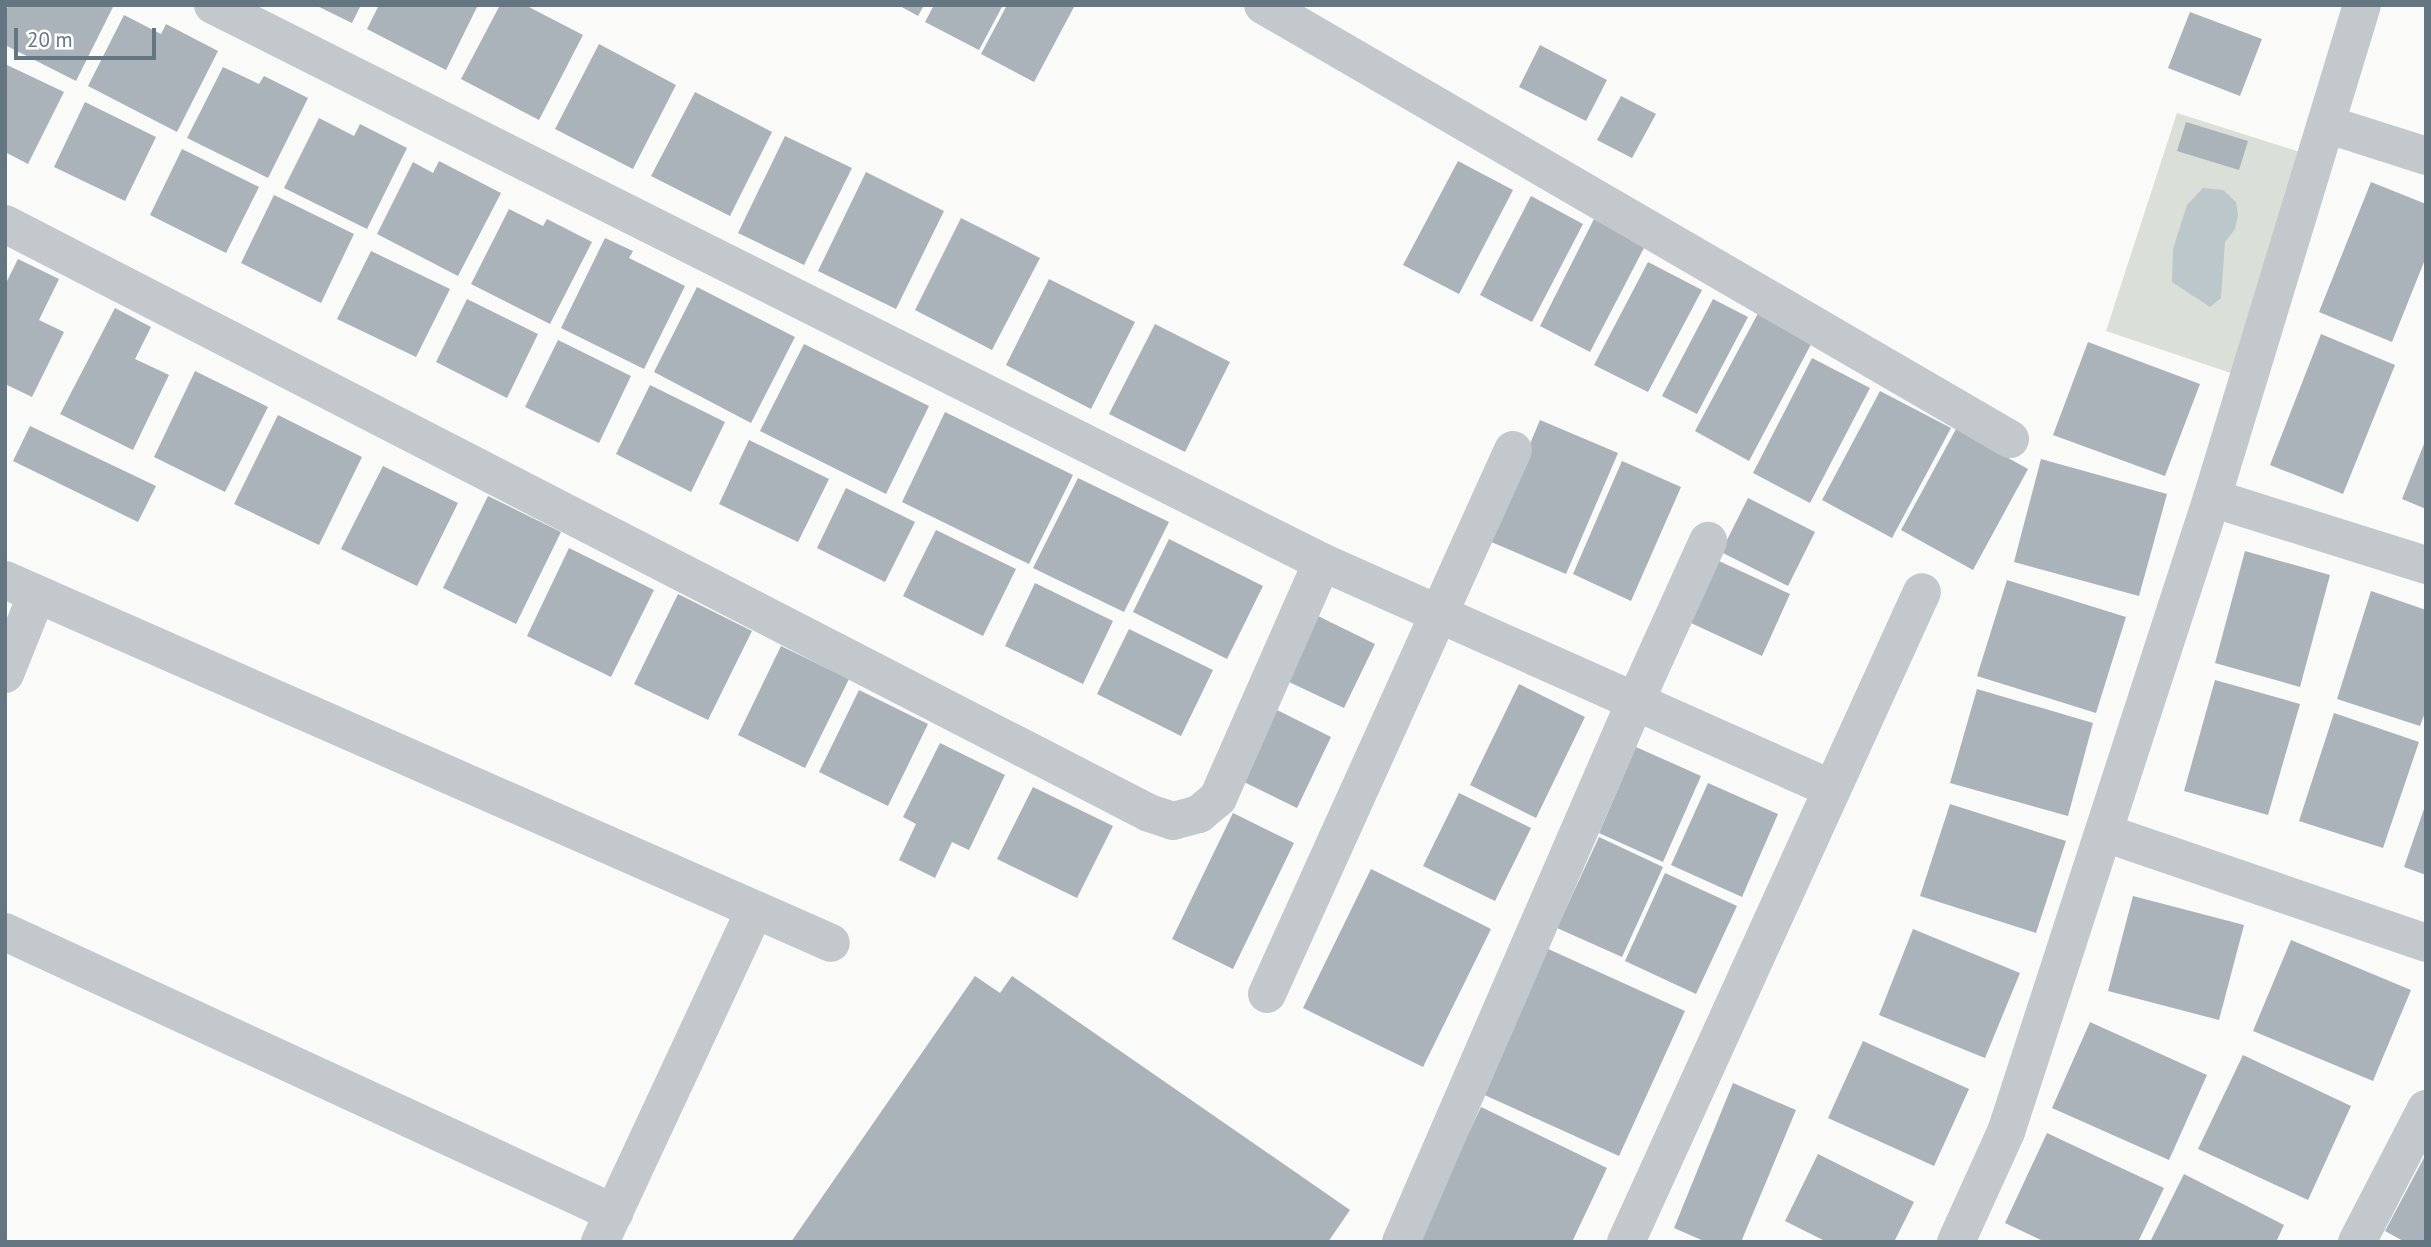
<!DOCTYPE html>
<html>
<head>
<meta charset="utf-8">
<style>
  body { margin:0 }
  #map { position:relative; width:2431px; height:1247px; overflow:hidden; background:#fafaf8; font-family:"PT Sans",sans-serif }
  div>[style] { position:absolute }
  .green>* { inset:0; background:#dadfd7 }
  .water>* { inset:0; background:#bbc7cb }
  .building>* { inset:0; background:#aab3b9 }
  .minor>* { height:38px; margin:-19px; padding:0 19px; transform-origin:19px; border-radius:19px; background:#c3c8cc }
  span { translate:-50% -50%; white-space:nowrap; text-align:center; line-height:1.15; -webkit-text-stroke:7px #fff; paint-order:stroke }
  .frame { position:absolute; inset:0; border:7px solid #657683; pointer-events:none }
  .scale { position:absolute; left:14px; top:28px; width:142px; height:32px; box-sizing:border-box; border:4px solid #657683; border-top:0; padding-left:9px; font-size:21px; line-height:24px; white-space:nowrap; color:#657683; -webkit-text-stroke:5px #fff; paint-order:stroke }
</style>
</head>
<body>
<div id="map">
  <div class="green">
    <div style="clip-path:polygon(2177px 113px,2303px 153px,2231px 373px,2106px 331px)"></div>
  </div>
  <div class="water">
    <div style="clip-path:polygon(2203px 188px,2223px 190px,2236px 202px,2238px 215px,2235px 229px,2225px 242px,2221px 298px,2210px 307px,2172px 282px,2173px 249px,2187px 205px)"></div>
  </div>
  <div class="building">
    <div style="clip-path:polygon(9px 5px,114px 5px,76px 81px,5px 45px,5px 12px)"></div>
    <div style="clip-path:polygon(315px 5px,361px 5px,352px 23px)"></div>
    <div style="clip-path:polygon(379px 5px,478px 5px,446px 70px,367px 29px)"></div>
    <div style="clip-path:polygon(500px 5px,525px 5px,583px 35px,539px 120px,461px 79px)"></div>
    <div style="clip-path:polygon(898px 5px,924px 5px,918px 16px)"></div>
    <div style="clip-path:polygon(934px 5px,1003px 5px,979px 50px,925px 22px)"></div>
    <div style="clip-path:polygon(1007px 5px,1075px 5px,1034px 82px,981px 54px)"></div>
    <div style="clip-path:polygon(2190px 12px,2262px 39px,2240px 96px,2168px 68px)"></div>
    <div style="clip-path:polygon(124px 15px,161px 34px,166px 24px,218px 51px,177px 132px,88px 86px)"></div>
    <div style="clip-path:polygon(599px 44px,676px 85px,633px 169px,555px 129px)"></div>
    <div style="clip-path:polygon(1540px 45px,1607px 80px,1586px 121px,1519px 87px)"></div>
    <div style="clip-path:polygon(5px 64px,64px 92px,28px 164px,5px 152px)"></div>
    <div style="clip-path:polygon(223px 67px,259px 84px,264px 76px,308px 98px,268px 178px,187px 138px)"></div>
    <div style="clip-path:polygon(695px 92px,772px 132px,730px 216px,651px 176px)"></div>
    <div style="clip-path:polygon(1621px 96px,1656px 114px,1632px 158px,1597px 140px)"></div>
    <div style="clip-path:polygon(85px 102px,156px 137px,125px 201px,54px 167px)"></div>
    <div style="clip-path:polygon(319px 118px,354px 136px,360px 124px,407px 148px,367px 229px,284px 188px)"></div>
    <div style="clip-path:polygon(2186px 122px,2248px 141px,2239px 170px,2177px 151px)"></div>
    <div style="clip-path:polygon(785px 136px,852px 168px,804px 265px,738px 233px)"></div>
    <div style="clip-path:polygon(182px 149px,259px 187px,226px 253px,150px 215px)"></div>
    <div style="clip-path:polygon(439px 161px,501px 193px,458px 276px,377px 234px,413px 162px,433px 173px)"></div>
    <div style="clip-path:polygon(1458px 161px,1513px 190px,1459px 294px,1403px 265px)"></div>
    <div style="clip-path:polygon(866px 172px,944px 211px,896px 309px,818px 271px)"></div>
    <div style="clip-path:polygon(2371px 182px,2426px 204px,2426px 257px,2392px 342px,2319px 312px)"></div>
    <div style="clip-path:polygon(274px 195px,354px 234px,321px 303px,241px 263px)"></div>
    <div style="clip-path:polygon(1531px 196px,1583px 224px,1532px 322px,1480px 295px)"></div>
    <div style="clip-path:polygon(509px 209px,543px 226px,547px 219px,592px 242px,550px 324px,471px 284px)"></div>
    <div style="clip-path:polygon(961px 218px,1040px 258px,992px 350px,915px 310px)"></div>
    <div style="clip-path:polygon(1594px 219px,1645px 246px,1590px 352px,1540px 326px)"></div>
    <div style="clip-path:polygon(605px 238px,633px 251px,629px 258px,685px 286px,644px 369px,561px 328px)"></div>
    <div style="clip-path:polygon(371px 251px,450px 289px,416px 357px,337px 319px)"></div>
    <div style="clip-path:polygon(18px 259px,59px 279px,39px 320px,64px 332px,32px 397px,5px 384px,5px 285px)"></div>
    <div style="clip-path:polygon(1648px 262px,1702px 290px,1648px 392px,1594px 365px)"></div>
    <div style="clip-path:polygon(1049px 279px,1135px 322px,1091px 409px,1006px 365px)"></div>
    <div style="clip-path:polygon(697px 287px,795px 337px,751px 423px,654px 372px)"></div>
    <div style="clip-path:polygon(467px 299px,538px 334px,507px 398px,436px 362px)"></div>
    <div style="clip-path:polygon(1713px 299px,1748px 317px,1697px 414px,1662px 396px)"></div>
    <div style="clip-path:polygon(1763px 304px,1817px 333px,1749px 461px,1695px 431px)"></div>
    <div style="clip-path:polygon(115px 308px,151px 327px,135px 359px,169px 375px,133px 450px,60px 414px)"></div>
    <div style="clip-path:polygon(1155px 324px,1230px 362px,1185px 452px,1109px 414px)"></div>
    <div style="clip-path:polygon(2321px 334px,2395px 365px,2343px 494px,2270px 465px)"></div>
    <div style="clip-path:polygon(558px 340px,631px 376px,599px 443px,525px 407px)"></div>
    <div style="clip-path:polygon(2088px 342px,2200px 384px,2165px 476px,2053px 435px)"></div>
    <div style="clip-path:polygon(804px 344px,929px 406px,886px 494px,760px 431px)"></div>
    <div style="clip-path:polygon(1812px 358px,1870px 388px,1810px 503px,1753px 473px)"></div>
    <div style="clip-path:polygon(195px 371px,268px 407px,225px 492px,154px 457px)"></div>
    <div style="clip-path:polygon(650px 385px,725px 422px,691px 492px,616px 454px)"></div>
    <div style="clip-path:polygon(1880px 391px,1951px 428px,1892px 538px,1822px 500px)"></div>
    <div style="clip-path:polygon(945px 412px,1073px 475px,1029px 564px,902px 502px)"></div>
    <div style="clip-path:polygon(278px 415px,362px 457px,319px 545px,234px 504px)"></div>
    <div style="clip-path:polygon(1540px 420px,1618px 453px,1566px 574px,1489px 541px)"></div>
    <div style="clip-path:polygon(30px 426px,156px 486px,138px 522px,13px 461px)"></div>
    <div style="clip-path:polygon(1956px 429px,2028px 469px,1973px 570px,1901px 530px)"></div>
    <div style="clip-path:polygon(2426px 439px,2426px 509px,2402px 499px)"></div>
    <div style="clip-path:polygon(749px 440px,829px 479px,798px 542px,719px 504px)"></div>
    <div style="clip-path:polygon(2041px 459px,2167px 494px,2139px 596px,2014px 562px)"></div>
    <div style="clip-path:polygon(1622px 461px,1681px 487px,1631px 601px,1573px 574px)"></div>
    <div style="clip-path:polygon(383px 466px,458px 503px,417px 586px,341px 549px)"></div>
    <div style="clip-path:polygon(1078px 478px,1169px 522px,1124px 612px,1033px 568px)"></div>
    <div style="clip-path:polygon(846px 488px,915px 522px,885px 582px,817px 548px)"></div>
    <div style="clip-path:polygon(488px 496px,561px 532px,516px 624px,443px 588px)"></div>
    <div style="clip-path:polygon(1748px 498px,1815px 532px,1788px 586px,1721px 552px)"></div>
    <div style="clip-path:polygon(936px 530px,1016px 569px,983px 636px,903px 596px)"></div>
    <div style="clip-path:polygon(1169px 539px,1263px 586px,1227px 659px,1133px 612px)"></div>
    <div style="clip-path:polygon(569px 548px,654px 590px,611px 677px,527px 636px)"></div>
    <div style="clip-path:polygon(2245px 551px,2330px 575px,2300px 687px,2215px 663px)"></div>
    <div style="clip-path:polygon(1719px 561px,1790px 594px,1762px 656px,1691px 623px)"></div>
    <div style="clip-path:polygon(2007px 580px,2126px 617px,2096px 713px,1977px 676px)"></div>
    <div style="clip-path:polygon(1035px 583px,1113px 621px,1083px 684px,1005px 646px)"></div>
    <div style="clip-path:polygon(2371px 591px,2426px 610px,2426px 710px,2420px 726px,2337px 699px)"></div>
    <div style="clip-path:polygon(678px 594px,752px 631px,708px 720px,634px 684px)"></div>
    <div style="clip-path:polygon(1318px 616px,1375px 644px,1344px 708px,1287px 681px)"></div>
    <div style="clip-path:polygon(1129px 629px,1213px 670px,1181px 736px,1097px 694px)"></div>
    <div style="clip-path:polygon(781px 646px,849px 679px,805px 768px,738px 735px)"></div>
    <div style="clip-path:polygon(2215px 680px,2300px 704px,2268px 815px,2184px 791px)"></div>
    <div style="clip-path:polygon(1519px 684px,1585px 717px,1536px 818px,1470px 785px)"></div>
    <div style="clip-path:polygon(1977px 689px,2093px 723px,2068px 816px,1950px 783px)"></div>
    <div style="clip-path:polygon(859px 690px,928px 724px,888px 806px,819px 772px)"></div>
    <div style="clip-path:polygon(1277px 710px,1331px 737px,1297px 808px,1242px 781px)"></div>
    <div style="clip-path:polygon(2334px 713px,2419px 742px,2383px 848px,2299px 821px)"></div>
    <div style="clip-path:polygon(940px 743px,1005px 775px,969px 850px,952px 842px,935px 878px,899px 860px,916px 824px,903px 817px)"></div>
    <div style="clip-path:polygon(1636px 747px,1701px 776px,1663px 862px,1599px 833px)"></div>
    <div style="clip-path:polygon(1708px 783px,1778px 814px,1742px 897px,1671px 865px)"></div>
    <div style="clip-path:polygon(1033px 787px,1113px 826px,1077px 898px,997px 859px)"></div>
    <div style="clip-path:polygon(1459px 793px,1531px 828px,1495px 901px,1423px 866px)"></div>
    <div style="clip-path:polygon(2426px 803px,2426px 875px,2404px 867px)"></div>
    <div style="clip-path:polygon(1950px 804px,2066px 841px,2036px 933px,1920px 896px)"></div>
    <div style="clip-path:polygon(1233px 813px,1294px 843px,1233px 969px,1172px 939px)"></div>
    <div style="clip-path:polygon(1599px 837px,1663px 867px,1622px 957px,1557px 928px)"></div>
    <div style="clip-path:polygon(1371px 869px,1491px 929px,1423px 1067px,1303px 1008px)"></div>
    <div style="clip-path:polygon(1665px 873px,1737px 906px,1696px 994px,1625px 961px)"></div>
    <div style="clip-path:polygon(2133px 896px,2244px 925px,2219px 1020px,2108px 991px)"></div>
    <div style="clip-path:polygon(1913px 929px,2020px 973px,1985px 1058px,1879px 1015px)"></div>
    <div style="clip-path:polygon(2291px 940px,2411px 990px,2373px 1081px,2253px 1031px)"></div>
    <div style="clip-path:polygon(1546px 948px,1685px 1011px,1619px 1156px,1480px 1093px)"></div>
    <div style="clip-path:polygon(975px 976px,1000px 993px,1012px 976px,1350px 1210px,1328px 1242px,791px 1242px)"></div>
    <div style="clip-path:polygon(2090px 1022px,2207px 1075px,2169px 1160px,2052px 1108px)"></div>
    <div style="clip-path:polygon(1863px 1041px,1969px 1089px,1934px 1166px,1828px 1118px)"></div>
    <div style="clip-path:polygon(2243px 1055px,2351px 1106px,2308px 1200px,2198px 1149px)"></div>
    <div style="clip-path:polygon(1733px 1083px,1796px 1110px,1741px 1242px,1706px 1242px,1674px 1228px)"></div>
    <div style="clip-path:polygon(1481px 1107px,1607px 1168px,1572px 1242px,1416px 1242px)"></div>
    <div style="clip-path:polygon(2047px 1133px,2164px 1188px,2138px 1242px,2045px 1242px,2005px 1223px)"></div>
    <div style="clip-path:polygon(1818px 1154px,1914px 1202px,1894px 1242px,1827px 1242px,1785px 1221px)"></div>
    <div style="clip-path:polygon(2426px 1154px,2426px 1242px,2405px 1242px,2385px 1231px)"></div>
    <div style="clip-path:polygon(2184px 1174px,2284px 1225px,2276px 1242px,2150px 1242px)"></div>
  </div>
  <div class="minor">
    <div style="left:213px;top:5px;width:1241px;rotate:26.67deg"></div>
    <div style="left:1322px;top:562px;width:558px;rotate:23.99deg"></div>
    <div style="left:1263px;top:5px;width:864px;rotate:30.16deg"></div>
    <div style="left:2326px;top:124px;width:105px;rotate:17.7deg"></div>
    <div style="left:5px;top:224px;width:1287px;rotate:27.24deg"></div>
    <div style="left:1149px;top:813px;width:25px;rotate:18deg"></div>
    <div style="left:1173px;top:821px;width:27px;rotate:-15deg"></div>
    <div style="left:1199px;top:814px;width:25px;rotate:-40deg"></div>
    <div style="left:1218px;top:798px;width:258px;rotate:-66.2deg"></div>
    <div style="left:2212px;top:498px;width:515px;rotate:-73.08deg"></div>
    <div style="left:5px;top:580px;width:902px;rotate:23.72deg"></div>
    <div style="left:5px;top:674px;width:86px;rotate:-68.2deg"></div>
    <div style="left:2105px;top:833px;width:339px;rotate:18.9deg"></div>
    <div style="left:5px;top:932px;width:671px;rotate:24.77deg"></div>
    <div style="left:1267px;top:994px;width:597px;rotate:-65.67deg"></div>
    <div style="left:600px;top:1242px;width:366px;rotate:-65deg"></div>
    <div style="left:1401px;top:1242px;width:589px;rotate:-66.57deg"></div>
    <div style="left:1635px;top:702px;width:177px;rotate:-65.6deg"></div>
    <div style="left:1626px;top:1242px;width:714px;rotate:-65.52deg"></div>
    <div style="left:1956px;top:1242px;width:121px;rotate:-65.6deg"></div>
    <div style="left:2006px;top:1132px;width:667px;rotate:-72deg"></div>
    <div style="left:2212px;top:498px;width:224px;rotate:17.4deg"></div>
    <div style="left:2357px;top:1242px;width:150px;rotate:-62.6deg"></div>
  </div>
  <div class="frame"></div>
  <div class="scale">20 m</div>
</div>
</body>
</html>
